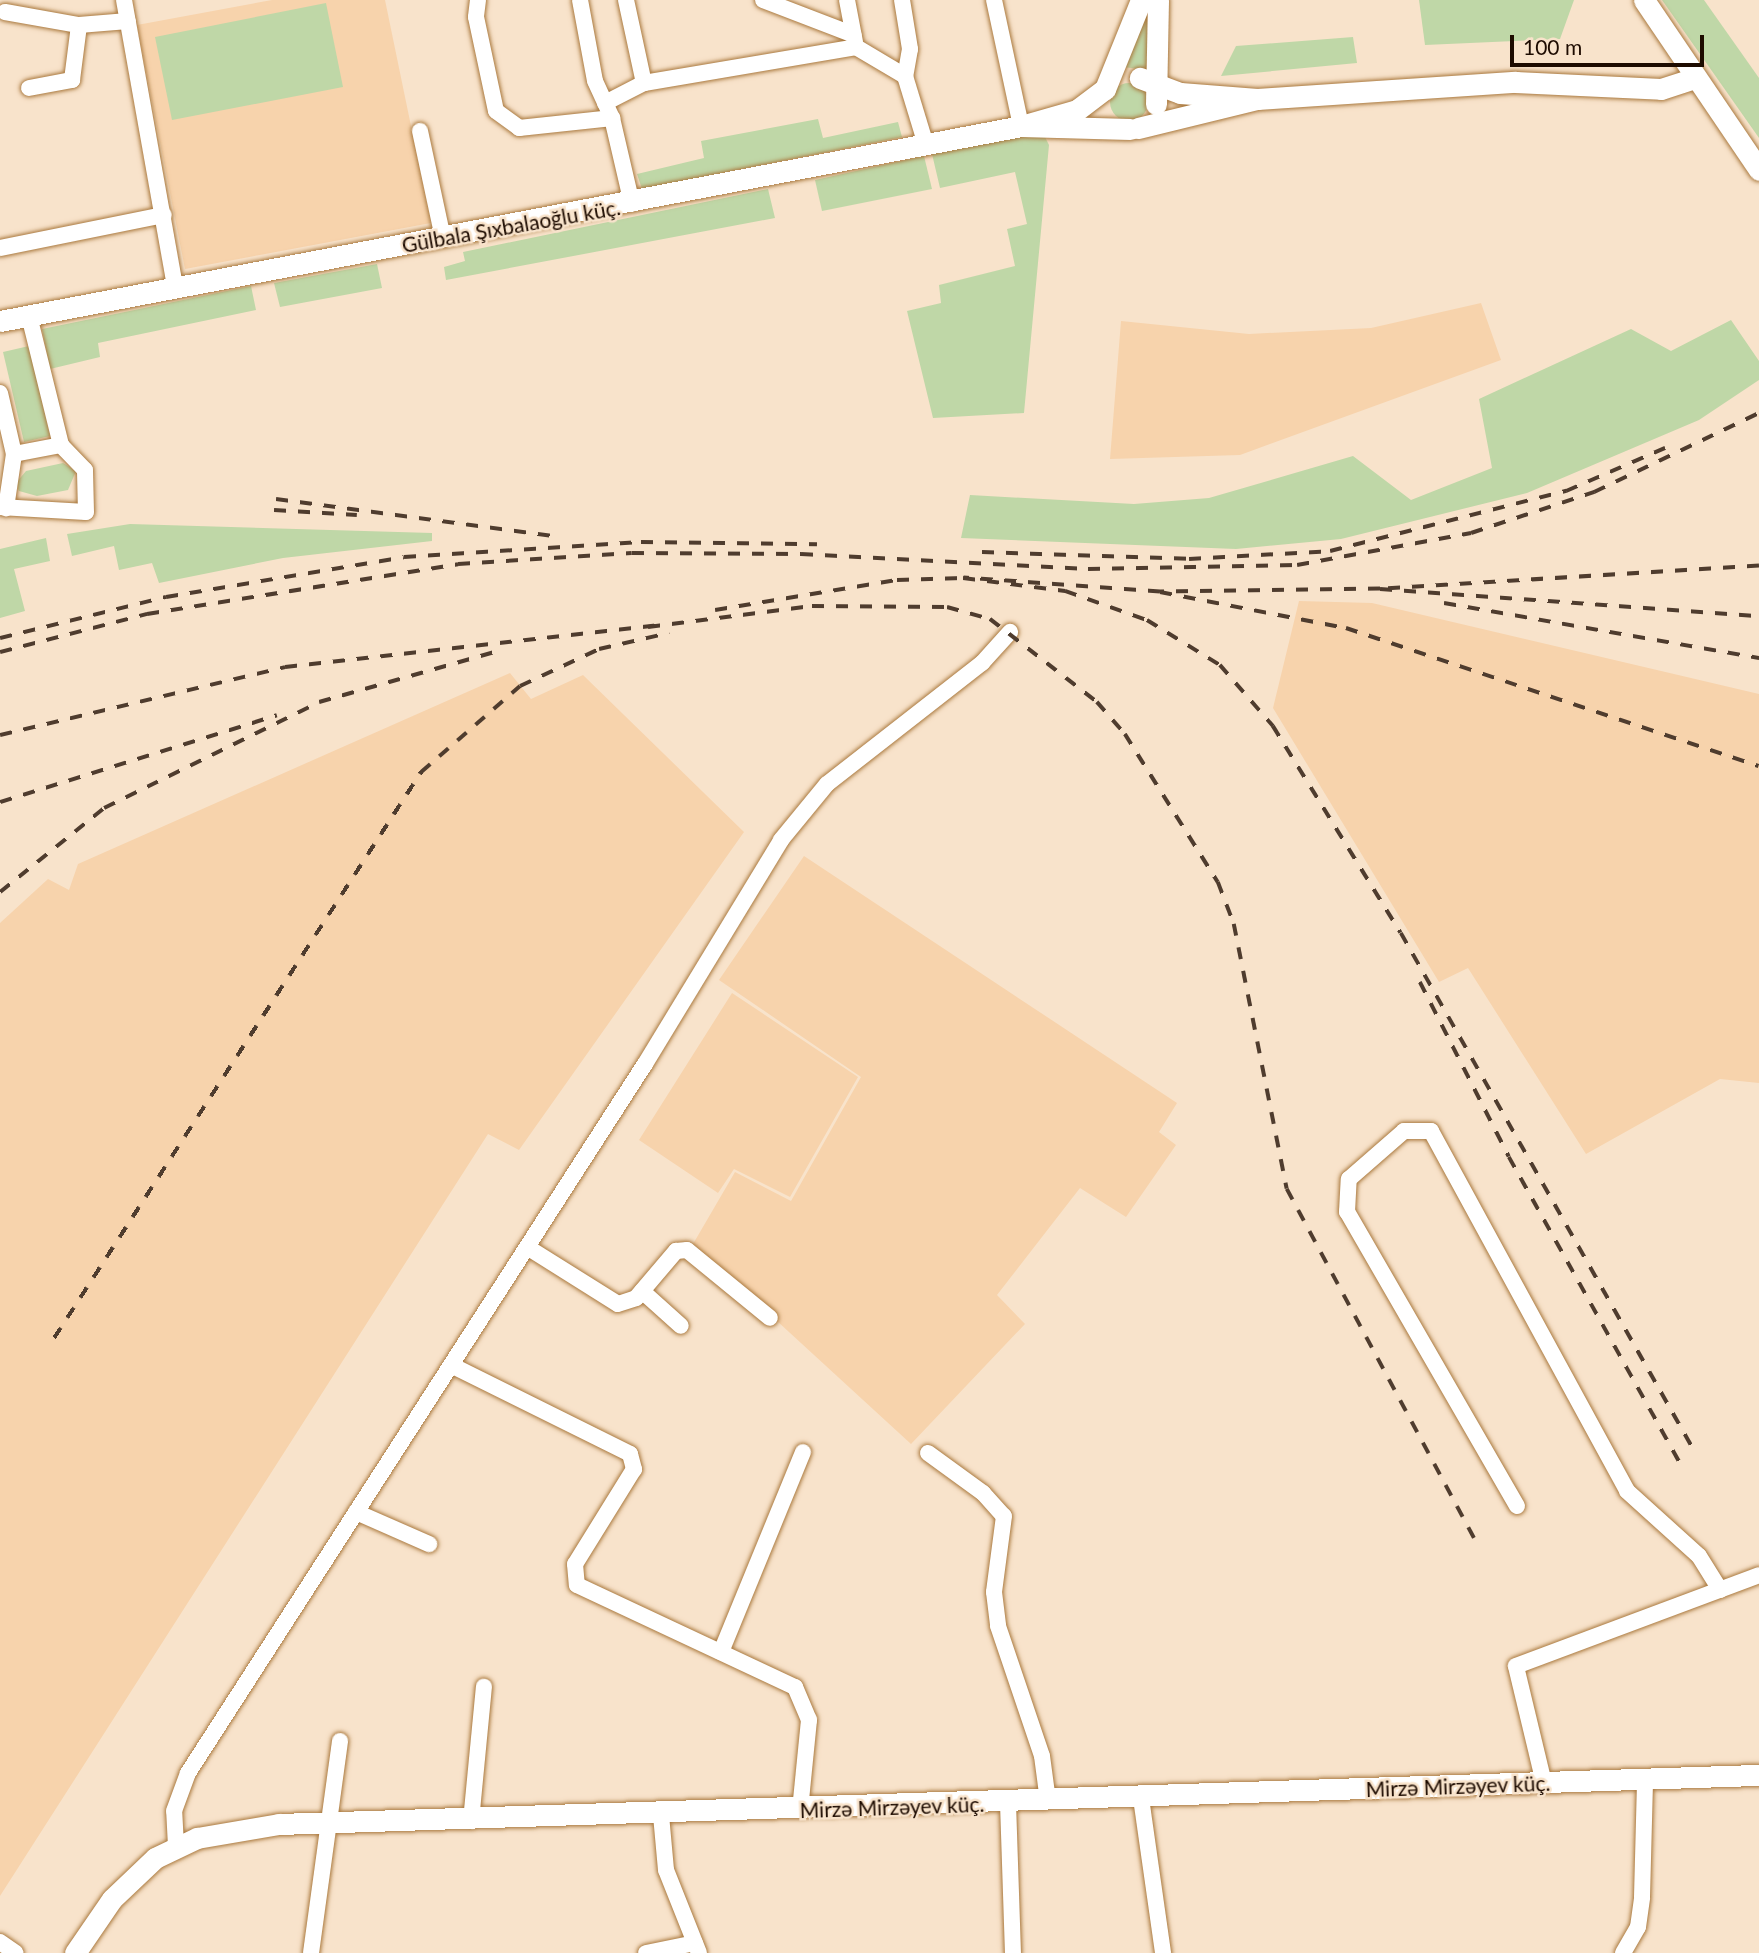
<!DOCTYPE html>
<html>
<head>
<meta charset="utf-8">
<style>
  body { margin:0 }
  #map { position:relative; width:1759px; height:1953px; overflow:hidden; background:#f8e3cb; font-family:Lato,sans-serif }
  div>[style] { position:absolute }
  .built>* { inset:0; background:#f7d3ac }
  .green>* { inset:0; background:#bfd7a7 }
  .round { border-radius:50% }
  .roads { filter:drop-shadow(0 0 2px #aa793e) drop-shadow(0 0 2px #aa793e) }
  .minor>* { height:16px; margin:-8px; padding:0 8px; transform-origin:8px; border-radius:8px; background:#fff }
  .secondary>* { height:21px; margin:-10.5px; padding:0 10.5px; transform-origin:10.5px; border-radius:10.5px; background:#fff }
  .rail>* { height:3.5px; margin-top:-1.75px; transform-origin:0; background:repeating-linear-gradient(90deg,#4f3c2e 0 12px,transparent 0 24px) }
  span { translate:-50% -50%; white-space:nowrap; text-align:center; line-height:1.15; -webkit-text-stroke:5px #f8e3cb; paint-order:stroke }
  .street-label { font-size:21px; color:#1d0b00 }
  .scale { position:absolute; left:1510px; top:35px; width:194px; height:32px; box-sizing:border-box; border:4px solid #1d0b00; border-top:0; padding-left:9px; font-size:21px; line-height:24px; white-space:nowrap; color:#1d0b00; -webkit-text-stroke:5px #f8e3cb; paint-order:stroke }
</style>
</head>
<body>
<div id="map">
  <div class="built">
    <div style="clip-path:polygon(272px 0,385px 0,431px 223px,185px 269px,137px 25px)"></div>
    <div style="clip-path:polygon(1481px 303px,1501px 360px,1240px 455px,1110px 459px,1121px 321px,1249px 334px,1371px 328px)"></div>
    <div style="clip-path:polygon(1299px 601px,1372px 603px,1759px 694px,1759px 1083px,1720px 1079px,1586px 1154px,1468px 968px,1439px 982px,1273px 708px)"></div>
    <div style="clip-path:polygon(510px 673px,531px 699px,583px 675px,744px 832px,519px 1150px,488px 1134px,0 1896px,0 923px,48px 879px,69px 890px,78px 864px)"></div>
    <div style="clip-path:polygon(804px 856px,1177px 1103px,1159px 1132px,1176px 1145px,1126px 1217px,1080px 1188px,997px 1295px,1025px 1324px,911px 1444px,693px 1244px,735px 1172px,791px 1201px,861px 1077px,719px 980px)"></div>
    <div style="clip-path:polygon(732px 993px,858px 1077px,790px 1197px,734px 1169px,718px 1193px,639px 1140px)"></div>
  </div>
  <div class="green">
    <div style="clip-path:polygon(1148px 0,1148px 70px,1123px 67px)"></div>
    <div style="clip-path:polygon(1419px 0,1574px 0,1560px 39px,1425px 45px)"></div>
    <div style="clip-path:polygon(1662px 0,1704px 0,1759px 78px,1759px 138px)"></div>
    <div style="clip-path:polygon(326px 3px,343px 87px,172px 120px,155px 37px)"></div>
    <div style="clip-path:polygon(1353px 37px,1357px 63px,1221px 76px,1236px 46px)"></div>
    <div class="round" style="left:1110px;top:83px;width:38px;height:38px"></div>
    <div style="clip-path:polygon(818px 119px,823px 138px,898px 122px,902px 137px,642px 189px,637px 174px,704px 158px,701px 141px)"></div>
    <div style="clip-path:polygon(1016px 135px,1045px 137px,1049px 145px,1024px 413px,933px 418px,907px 311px,941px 303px,939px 285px,1015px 266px,1007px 229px,1027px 224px,1015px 172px,940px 188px,932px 154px)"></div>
    <div style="clip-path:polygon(924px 156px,932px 189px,822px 211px,815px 180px)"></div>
    <div style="clip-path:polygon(768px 189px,775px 218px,446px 280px,444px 267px,465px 261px,463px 252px)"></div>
    <div style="clip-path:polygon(377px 264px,382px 288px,280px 307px,274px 283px)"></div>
    <div style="clip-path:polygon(251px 286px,256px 310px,98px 343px,100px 357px,50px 369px,42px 329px)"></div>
    <div style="clip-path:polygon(1731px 320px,1759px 361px,1759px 380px,1699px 420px,1527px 493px,1341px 539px,1236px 549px,961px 538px,970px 495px,1134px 504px,1209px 498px,1353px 456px,1411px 500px,1492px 468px,1479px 399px,1631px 329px,1671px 351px)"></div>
    <div style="clip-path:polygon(29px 346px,50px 436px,24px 442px,3px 352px)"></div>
    <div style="clip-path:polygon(63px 463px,76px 471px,68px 490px,37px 496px,19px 491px,16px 483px,26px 471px)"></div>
    <div style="clip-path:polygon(130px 524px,432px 533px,432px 541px,283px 558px,159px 583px,152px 563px,119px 570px,114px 546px,72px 556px,67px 534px)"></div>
    <div style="clip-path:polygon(46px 538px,50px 561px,14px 569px,25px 611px,0 618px,0 549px)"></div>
  </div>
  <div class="roads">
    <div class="minor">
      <div style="left:124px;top:0;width:291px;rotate:79.9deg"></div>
      <div style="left:478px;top:0;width:17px;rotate:97deg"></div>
      <div style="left:476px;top:17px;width:96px;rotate:78deg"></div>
      <div style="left:496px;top:111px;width:29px;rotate:36deg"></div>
      <div style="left:519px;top:128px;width:94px;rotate:-6.1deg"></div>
      <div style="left:580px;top:0;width:82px;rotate:79.5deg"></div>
      <div style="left:595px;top:81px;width:41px;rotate:65.3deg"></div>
      <div style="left:612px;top:118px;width:88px;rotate:76.9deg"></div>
      <div style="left:626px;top:0;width:85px;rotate:77.8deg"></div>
      <div style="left:763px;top:0;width:97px;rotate:21deg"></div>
      <div style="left:847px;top:0;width:43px;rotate:79.2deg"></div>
      <div style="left:902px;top:0;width:50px;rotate:80.7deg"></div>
      <div style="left:910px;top:49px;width:27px;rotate:100deg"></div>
      <div style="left:994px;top:0;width:129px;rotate:77.9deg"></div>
      <div style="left:5px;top:12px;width:75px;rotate:10deg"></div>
      <div style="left:79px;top:25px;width:49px;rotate:-4.7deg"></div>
      <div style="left:29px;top:88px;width:44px;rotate:-10.5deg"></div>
      <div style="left:72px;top:80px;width:55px;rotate:-82.7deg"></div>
      <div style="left:605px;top:103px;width:44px;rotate:-27.1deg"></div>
      <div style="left:644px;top:83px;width:215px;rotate:-9.6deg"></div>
      <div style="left:856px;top:47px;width:57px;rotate:30.6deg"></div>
      <div style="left:905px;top:76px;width:72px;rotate:73.1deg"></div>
      <div style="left:420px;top:131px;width:109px;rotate:77.9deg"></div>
      <div style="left:0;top:248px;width:167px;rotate:-11.4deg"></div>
      <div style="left:0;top:393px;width:63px;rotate:77.1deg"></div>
      <div style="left:14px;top:454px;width:55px;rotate:98.4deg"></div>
      <div style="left:14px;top:454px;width:48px;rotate:-10.8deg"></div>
      <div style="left:0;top:507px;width:86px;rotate:3.3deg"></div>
      <div style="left:86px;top:512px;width:42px;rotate:-91.4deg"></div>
      <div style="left:85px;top:470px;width:35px;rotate:-134deg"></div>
      <div style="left:61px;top:445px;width:133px;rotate:-103.9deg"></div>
      <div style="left:527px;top:1247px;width:107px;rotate:32.1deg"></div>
      <div style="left:618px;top:1304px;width:19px;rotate:-18deg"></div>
      <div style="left:636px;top:1298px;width:62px;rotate:-49.6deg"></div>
      <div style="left:676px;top:1251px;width:11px;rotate:-5deg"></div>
      <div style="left:687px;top:1250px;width:107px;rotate:39.3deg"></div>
      <div style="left:642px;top:1291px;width:52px;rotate:41.9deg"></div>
      <div style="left:451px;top:1365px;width:200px;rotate:26.4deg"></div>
      <div style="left:630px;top:1454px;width:16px;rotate:75deg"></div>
      <div style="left:634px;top:1469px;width:112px;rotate:121.8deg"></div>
      <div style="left:575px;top:1564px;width:21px;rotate:85deg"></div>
      <div style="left:577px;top:1585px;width:241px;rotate:25.1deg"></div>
      <div style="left:795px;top:1687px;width:36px;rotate:67deg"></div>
      <div style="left:809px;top:1720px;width:90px;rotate:95.7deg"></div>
      <div style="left:928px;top:1453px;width:68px;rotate:36deg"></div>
      <div style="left:983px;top:1493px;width:31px;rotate:48deg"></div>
      <div style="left:1004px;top:1516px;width:77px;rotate:97.5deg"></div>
      <div style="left:994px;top:1592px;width:34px;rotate:83deg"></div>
      <div style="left:998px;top:1626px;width:137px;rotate:71.3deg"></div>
      <div style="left:1042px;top:1756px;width:45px;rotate:82.4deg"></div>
      <div style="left:1517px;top:1506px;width:340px;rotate:-120deg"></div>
      <div style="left:1347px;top:1212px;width:33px;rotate:-87deg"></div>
      <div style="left:1349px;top:1179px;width:73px;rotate:-41.1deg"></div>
      <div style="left:1404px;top:1131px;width:27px"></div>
      <div style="left:1431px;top:1131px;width:410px;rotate:61.4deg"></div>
      <div style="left:1627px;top:1491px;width:97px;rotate:42.1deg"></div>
      <div style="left:1699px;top:1556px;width:40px;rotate:58deg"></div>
      <div style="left:356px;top:1512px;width:80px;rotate:23.7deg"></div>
      <div style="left:721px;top:1652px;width:216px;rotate:-67.7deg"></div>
      <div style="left:1544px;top:1783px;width:120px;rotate:-103.5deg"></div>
      <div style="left:1516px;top:1666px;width:259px;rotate:-20.5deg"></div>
      <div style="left:1141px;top:1798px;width:157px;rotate:81.9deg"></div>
      <div style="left:1008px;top:1803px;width:150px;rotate:88.1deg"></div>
      <div style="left:661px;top:1815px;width:55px;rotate:84.8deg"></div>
      <div style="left:666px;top:1870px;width:89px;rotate:68.3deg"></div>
      <div style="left:471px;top:1821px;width:135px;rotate:-84.5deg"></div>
      <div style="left:176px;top:1846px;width:35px;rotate:-93deg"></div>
      <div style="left:174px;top:1811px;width:40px;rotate:-69.8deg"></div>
      <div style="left:188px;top:1773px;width:844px;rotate:-57.2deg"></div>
      <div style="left:645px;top:1064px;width:262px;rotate:-58.7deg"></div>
      <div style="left:781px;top:840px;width:72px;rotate:-50.6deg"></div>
      <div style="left:827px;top:784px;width:197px;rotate:-38deg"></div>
      <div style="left:982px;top:663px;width:42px;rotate:-47.9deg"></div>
      <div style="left:0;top:1942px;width:19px;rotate:35deg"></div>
      <div style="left:311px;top:1953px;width:214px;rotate:-82.2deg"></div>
      <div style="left:646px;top:1953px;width:50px;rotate:-11.5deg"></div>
      <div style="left:1623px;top:1953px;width:30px;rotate:-60deg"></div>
      <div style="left:1638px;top:1927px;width:30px;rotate:-82deg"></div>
      <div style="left:1642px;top:1897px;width:118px;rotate:-88.5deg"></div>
    </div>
    <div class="secondary">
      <div style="left:1644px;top:0;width:205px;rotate:55.9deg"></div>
      <div style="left:1257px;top:99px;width:259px;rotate:-3.8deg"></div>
      <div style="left:1515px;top:82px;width:146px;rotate:2.7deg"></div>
      <div style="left:1661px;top:89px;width:36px;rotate:-18deg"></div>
      <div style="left:1156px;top:104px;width:104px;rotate:-88.9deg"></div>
      <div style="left:1138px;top:128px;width:122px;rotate:-13.7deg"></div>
      <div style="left:1257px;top:99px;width:77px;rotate:-175.5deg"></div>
      <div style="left:1180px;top:93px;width:43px;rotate:-159.4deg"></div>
      <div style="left:1130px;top:129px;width:109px;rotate:-178.4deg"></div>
      <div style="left:1021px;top:126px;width:58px;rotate:-15.9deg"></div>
      <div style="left:1077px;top:110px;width:35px;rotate:-37deg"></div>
      <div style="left:1105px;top:89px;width:96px;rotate:-68deg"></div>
      <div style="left:0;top:321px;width:1039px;rotate:-10.81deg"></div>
      <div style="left:75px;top:1953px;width:65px;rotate:-55.6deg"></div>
      <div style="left:112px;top:1899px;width:59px;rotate:-43.6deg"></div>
      <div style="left:155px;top:1858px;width:47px;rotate:-25.5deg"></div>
      <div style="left:197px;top:1838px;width:83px;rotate:-9.7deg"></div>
      <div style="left:279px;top:1824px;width:1481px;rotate:-1.9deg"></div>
    </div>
  </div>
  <div class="rail">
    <div style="left:276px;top:499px;width:287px;rotate:7.6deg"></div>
    <div style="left:274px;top:510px;width:83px;rotate:3.4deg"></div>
    <div style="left:982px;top:552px;width:207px;rotate:1.9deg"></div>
    <div style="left:1189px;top:559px;width:141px;rotate:-3.2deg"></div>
    <div style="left:1330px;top:551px;width:244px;rotate:-14.3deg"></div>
    <div style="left:1566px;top:491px;width:108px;rotate:-23.5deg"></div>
    <div style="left:1759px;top:566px;width:380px;rotate:176.5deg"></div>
    <div style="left:1380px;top:589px;width:380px;rotate:4.1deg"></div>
    <div style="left:1380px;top:589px;width:220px;rotate:179.2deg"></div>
    <div style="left:1160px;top:592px;width:189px;rotate:11deg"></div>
    <div style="left:1346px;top:628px;width:435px;rotate:18.5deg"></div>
    <div style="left:1160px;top:592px;width:197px;rotate:-175.9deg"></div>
    <div style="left:963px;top:578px;width:103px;rotate:7.3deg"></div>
    <div style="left:1065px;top:591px;width:87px;rotate:19.5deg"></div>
    <div style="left:1147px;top:620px;width:86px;rotate:31.7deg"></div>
    <div style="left:1220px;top:665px;width:81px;rotate:49deg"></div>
    <div style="left:1273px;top:726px;width:243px;rotate:58.3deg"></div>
    <div style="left:1401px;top:933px;width:596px;rotate:60.47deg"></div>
    <div style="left:1444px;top:603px;width:320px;rotate:9.9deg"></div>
    <div style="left:715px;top:610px;width:184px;rotate:-9.4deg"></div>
    <div style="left:897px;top:580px;width:66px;rotate:-1.7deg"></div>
    <div style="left:648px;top:627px;width:165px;rotate:-7.3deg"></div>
    <div style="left:812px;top:606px;width:135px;rotate:0.4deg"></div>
    <div style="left:947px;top:607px;width:45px;rotate:15.6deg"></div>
    <div style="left:990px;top:619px;width:135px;rotate:37.8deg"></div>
    <div style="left:1097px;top:702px;width:43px;rotate:48.8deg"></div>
    <div style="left:1125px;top:734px;width:175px;rotate:57.9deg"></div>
    <div style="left:1218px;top:882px;width:45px;rotate:69.1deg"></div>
    <div style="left:1234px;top:924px;width:270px;rotate:78.7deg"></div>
    <div style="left:1287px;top:1189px;width:404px;rotate:61.8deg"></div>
    <div style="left:0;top:638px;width:171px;rotate:-13.9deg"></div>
    <div style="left:166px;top:597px;width:241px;rotate:-9.5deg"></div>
    <div style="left:404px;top:557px;width:237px;rotate:-3.6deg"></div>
    <div style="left:641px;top:542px;width:176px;rotate:0.7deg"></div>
    <div style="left:0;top:652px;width:152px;rotate:-14.5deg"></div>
    <div style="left:147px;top:614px;width:315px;rotate:-9.1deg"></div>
    <div style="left:458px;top:564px;width:174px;rotate:-3.6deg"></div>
    <div style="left:632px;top:553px;width:169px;rotate:0.3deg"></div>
    <div style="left:801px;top:554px;width:287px;rotate:3deg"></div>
    <div style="left:1088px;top:569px;width:209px;rotate:-1.1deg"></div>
    <div style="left:1297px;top:565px;width:177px;rotate:-10.4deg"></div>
    <div style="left:1471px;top:533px;width:130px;rotate:-18.4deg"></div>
    <div style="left:1594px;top:492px;width:183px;rotate:-25.6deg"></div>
    <div style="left:0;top:735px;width:293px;rotate:-13.4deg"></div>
    <div style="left:285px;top:667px;width:375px;rotate:-6.4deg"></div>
    <div style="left:0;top:802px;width:290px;rotate:-17.4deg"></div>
    <div style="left:0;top:892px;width:134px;rotate:-38.9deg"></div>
    <div style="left:104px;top:808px;width:240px;rotate:-26.2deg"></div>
    <div style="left:319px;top:702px;width:186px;rotate:-15.9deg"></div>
    <div style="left:1420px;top:982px;width:196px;rotate:63deg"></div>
    <div style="left:1509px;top:1157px;width:353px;rotate:60.8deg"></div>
    <div style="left:54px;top:1338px;width:675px;rotate:-57.04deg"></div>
    <div style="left:421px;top:772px;width:131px;rotate:-41deg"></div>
    <div style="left:520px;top:686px;width:87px;rotate:-25.1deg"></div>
    <div style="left:599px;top:649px;width:72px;rotate:-12.9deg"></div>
  </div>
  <div class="street-label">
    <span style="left:511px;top:226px;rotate:-10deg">Gülbala Şıxbalaoğlu küç.</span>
    <span style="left:1458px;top:1786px;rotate:-2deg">Mirzə Mirzəyev küç.</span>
    <span style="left:892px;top:1807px;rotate:-2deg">Mirzə Mirzəyev küç.</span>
  </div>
  <div class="scale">100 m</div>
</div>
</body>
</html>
